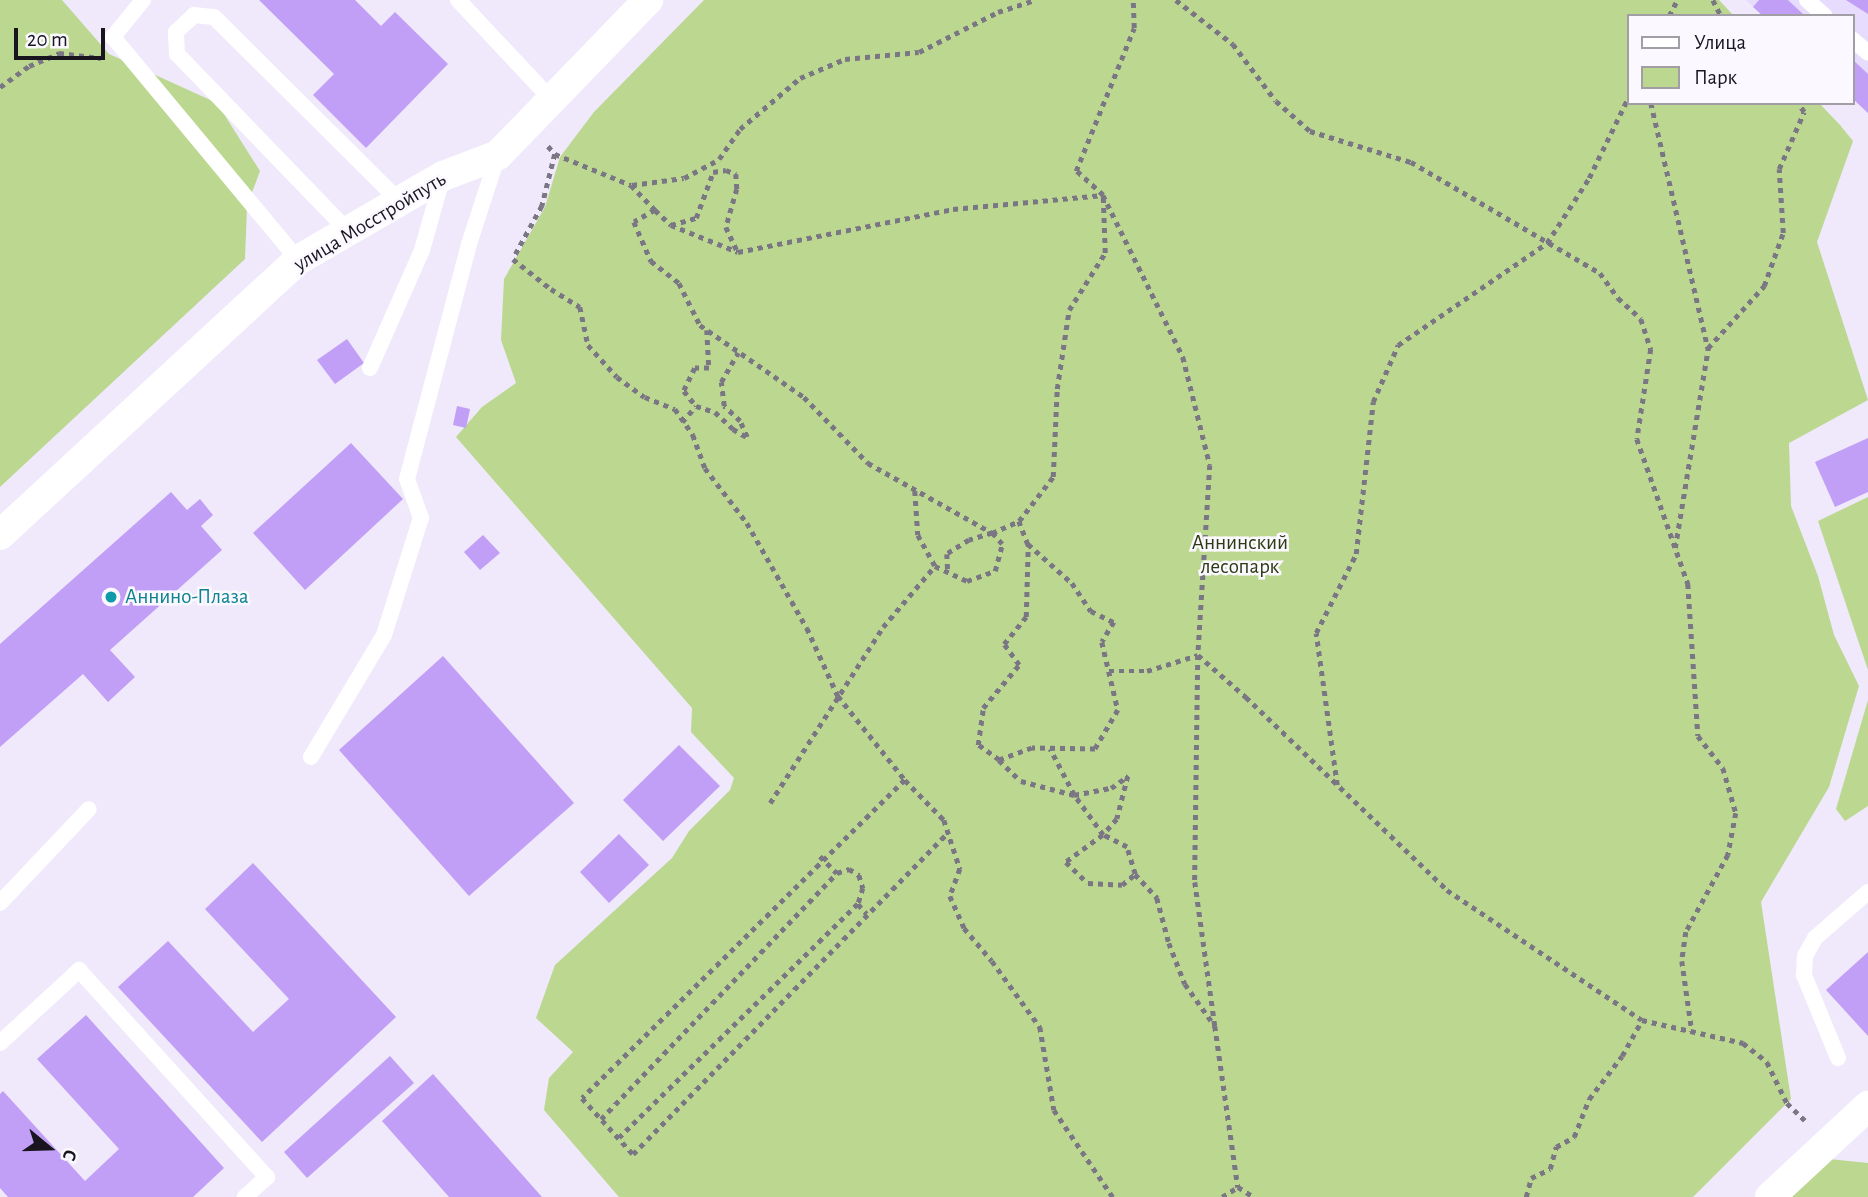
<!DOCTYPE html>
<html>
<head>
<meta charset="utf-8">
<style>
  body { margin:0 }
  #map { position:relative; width:1868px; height:1197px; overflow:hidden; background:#efe9fb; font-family:"Alegreya Sans",sans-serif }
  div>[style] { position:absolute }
  .built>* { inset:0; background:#e7dbfe }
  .green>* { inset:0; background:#bbd790 }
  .building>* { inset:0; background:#c19ff6 }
  .path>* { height:4.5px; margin-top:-2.25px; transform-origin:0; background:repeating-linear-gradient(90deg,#7b7684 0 5px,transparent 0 10px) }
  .service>* { height:16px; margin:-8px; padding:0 8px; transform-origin:8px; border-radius:8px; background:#fff }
  .minor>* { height:30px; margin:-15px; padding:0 15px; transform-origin:15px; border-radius:15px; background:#fff }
  .dots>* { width:19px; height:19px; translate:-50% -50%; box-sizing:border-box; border:4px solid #fbf9ff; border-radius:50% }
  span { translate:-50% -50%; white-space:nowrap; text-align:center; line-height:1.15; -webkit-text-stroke:5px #fbf9ff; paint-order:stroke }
  .street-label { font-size:21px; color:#19151f }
  .park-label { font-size:21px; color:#2d3b14 }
  .culture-label { font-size:21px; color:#0d838f }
  .left { translate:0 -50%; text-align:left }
  .legend { position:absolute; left:1627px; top:14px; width:228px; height:91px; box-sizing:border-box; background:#fbf9ff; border:2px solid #a19ea5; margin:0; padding:9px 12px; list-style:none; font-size:21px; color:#19151f }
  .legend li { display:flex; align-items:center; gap:14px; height:35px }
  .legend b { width:35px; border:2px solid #a19ea5 }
  .north { position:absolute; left:14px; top:1113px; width:70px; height:70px; -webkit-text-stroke:5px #fbf9ff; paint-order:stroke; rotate:109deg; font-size:19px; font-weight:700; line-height:28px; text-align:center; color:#19151f }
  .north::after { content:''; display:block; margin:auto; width:24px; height:32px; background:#19151f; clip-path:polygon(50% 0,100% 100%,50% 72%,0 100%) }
  .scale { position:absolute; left:14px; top:28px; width:91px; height:32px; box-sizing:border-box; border:4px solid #19151f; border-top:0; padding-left:9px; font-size:21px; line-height:24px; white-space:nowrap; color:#19151f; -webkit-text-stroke:5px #fbf9ff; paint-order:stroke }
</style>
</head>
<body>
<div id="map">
  <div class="built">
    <div style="clip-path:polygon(1746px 0,1868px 0,1868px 113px,1852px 98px,1852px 16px,1763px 16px)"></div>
  </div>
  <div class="green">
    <div style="clip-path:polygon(0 0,62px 0,109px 54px,217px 103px,260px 171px,247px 206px,245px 259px,0 487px)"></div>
    <div style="clip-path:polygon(704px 0,1719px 0,1734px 16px,1628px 16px,1628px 103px,1819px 103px,1840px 125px,1853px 141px,1817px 242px,1868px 400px,1789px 443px,1791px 506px,1818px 576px,1834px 635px,1859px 686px,1829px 787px,1761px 902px,1791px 1099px,1693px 1197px,619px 1197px,544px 1110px,549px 1078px,573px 1052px,536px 1018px,555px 965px,672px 858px,689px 831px,730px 790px,734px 778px,691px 732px,692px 708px,456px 437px,482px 407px,516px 383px,501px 340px,504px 279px,545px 207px,560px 157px,594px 112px)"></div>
    <div style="clip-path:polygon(1868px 497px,1868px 670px,1818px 521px)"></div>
    <div style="clip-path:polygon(1868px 700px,1868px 806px,1845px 821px,1836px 809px)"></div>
    <div style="clip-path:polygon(1829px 1159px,1868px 1163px,1868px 1197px,1785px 1197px)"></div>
  </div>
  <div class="building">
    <div style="clip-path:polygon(259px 0,355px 0,381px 26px,395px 12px,448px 64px,366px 148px,313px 95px,334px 74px)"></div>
    <div style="clip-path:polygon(1759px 0,1788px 0,1805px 16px,1763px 16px,1753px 7px)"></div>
    <div style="clip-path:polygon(1846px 0,1868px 0,1868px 14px)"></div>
    <div style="clip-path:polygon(1852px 59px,1868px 74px,1868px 113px,1852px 98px)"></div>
    <div style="clip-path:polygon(347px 339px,364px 363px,335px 384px,317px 360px)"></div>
    <div style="clip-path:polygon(457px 406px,470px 409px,466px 428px,453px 425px)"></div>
    <div style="clip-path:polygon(1868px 438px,1868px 492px,1835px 507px,1815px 462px)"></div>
    <div style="clip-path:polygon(351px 443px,403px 499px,305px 590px,253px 533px)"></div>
    <div style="clip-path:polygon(171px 492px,187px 510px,200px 499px,213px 515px,201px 526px,222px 550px,110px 650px,135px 677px,108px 702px,83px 674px,0 747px,0 644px)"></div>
    <div style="clip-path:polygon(483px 535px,500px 553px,480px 570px,464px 552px)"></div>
    <div style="clip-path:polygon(443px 656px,574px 803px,469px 896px,339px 750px)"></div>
    <div style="clip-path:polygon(679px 745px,720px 786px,663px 841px,623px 800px)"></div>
    <div style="clip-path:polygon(619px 834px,649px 865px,609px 903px,580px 872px)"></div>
    <div style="clip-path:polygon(253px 863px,396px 1017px,262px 1142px,118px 987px,168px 941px,253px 1032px,289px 999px,205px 909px)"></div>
    <div style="clip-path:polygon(1868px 952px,1868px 1036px,1826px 990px)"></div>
    <div style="clip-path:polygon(86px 1015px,224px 1168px,193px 1197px,8px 1197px,0 1188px,0 1094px,3px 1091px,85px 1181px,119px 1149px,37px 1059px)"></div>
    <div style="clip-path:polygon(390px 1056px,414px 1083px,307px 1178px,284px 1152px)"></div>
    <div style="clip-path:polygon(433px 1074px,542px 1197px,449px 1197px,382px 1121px)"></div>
  </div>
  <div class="path">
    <div style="left:1176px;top:0;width:72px;rotate:37.7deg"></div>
    <div style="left:1233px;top:44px;width:71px;rotate:53deg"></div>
    <div style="left:1276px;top:101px;width:45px;rotate:41.4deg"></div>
    <div style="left:1310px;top:131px;width:106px;rotate:17.1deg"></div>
    <div style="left:1411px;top:162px;width:219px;rotate:30.4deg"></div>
    <div style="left:1600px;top:273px;width:31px;rotate:54deg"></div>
    <div style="left:1618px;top:298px;width:31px;rotate:42deg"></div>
    <div style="left:1641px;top:319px;width:32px;rotate:72deg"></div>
    <div style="left:1651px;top:349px;width:91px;rotate:98.8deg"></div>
    <div style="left:1637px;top:439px;width:154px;rotate:70.6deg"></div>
    <div style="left:1688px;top:584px;width:152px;rotate:86.2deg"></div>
    <div style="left:1698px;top:736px;width:41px;rotate:52deg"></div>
    <div style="left:1723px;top:768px;width:47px;rotate:73.9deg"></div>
    <div style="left:1736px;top:813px;width:43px;rotate:100.8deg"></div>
    <div style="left:1728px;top:855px;width:88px;rotate:118.6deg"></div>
    <div style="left:1686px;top:932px;width:29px;rotate:98deg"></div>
    <div style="left:1682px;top:961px;width:71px;rotate:81.9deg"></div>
    <div style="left:1713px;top:0;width:18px;rotate:63deg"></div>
    <div style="left:1669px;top:16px;width:18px;rotate:-63deg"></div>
    <div style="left:0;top:87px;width:36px;rotate:-36deg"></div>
    <div style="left:29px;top:66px;width:33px;rotate:-23deg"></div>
    <div style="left:59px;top:53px;width:42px;rotate:6.8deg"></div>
    <div style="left:1651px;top:103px;width:252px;rotate:76.9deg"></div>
    <div style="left:548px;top:146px;width:11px;rotate:49deg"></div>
    <div style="left:555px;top:154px;width:54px;rotate:104deg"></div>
    <div style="left:542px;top:206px;width:60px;rotate:118.7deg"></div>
    <div style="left:513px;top:259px;width:48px;rotate:38.3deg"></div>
    <div style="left:551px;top:289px;width:34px;rotate:32deg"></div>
    <div style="left:580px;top:307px;width:39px;rotate:78deg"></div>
    <div style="left:588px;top:345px;width:43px;rotate:47.8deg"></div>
    <div style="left:617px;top:377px;width:34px;rotate:36deg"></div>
    <div style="left:645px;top:397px;width:32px;rotate:22deg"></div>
    <div style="left:675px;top:409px;width:32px;rotate:55deg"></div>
    <div style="left:693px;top:435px;width:35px;rotate:70deg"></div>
    <div style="left:705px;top:468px;width:69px;rotate:52.6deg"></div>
    <div style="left:747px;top:523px;width:121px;rotate:60.3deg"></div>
    <div style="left:807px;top:628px;width:75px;rotate:65.5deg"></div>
    <div style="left:838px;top:696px;width:107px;rotate:51.4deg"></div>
    <div style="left:905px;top:780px;width:56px;rotate:45.7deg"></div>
    <div style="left:944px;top:820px;width:52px;rotate:71.9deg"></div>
    <div style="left:960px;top:869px;width:29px;rotate:110deg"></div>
    <div style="left:950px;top:896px;width:35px;rotate:66deg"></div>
    <div style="left:964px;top:928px;width:43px;rotate:49.7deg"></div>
    <div style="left:992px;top:961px;width:82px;rotate:54deg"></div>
    <div style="left:1040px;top:1027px;width:84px;rotate:80.4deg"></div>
    <div style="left:1054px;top:1110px;width:105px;rotate:55.9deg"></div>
    <div style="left:555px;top:154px;width:82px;rotate:22.2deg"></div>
    <div style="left:631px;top:185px;width:35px;rotate:46deg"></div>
    <div style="left:655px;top:210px;width:24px;rotate:150deg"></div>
    <div style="left:634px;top:222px;width:43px;rotate:66.4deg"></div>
    <div style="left:651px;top:261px;width:36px;rotate:38deg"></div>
    <div style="left:679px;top:283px;width:47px;rotate:63.4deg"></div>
    <div style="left:700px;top:325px;width:126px;rotate:34.7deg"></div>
    <div style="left:804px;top:397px;width:92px;rotate:45.9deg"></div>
    <div style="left:868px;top:463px;width:142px;rotate:29.4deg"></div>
    <div style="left:992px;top:533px;width:30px;rotate:-24deg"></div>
    <div style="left:1019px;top:521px;width:56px;rotate:-52.3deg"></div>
    <div style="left:1053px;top:477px;width:88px;rotate:-87.4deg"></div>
    <div style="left:1057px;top:389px;width:80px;rotate:-81.4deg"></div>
    <div style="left:1069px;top:310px;width:67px;rotate:-57.7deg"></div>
    <div style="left:1105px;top:253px;width:58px;rotate:-92deg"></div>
    <div style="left:1103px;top:195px;width:36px;rotate:-138deg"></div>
    <div style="left:1076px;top:171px;width:154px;rotate:-67.9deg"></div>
    <div style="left:1134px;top:28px;width:28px;rotate:-92deg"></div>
    <div style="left:632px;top:185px;width:52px;rotate:-7.7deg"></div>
    <div style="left:684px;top:178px;width:40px;rotate:-28deg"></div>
    <div style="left:719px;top:159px;width:37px;rotate:-55deg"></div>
    <div style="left:740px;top:129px;width:79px;rotate:-40.4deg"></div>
    <div style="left:800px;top:78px;width:49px;rotate:-22.9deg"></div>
    <div style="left:845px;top:59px;width:74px;rotate:-5.4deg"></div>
    <div style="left:919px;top:52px;width:89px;rotate:-26.9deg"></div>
    <div style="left:998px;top:12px;width:39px;rotate:-18deg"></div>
    <div style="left:655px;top:210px;width:22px;rotate:43deg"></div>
    <div style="left:671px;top:225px;width:72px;rotate:21.9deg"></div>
    <div style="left:738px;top:252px;width:219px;rotate:-11.3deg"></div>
    <div style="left:953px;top:209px;width:151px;rotate:-5.3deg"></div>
    <div style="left:1103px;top:195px;width:181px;rotate:63.7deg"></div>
    <div style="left:1183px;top:357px;width:111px;rotate:76deg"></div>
    <div style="left:1210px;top:465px;width:190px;rotate:93.6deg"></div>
    <div style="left:1198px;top:655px;width:227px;rotate:90.8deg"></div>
    <div style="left:1195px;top:882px;width:145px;rotate:82.1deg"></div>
    <div style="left:671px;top:225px;width:26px;rotate:-16deg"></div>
    <div style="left:696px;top:218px;width:49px;rotate:-69.7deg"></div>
    <div style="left:713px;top:172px;width:13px;rotate:-9deg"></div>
    <div style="left:726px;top:170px;width:11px;rotate:22deg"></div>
    <div style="left:736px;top:174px;width:15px;rotate:86deg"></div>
    <div style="left:737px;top:189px;width:40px;rotate:106deg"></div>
    <div style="left:726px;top:227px;width:26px;rotate:65deg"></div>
    <div style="left:707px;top:330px;width:38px;rotate:87deg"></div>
    <div style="left:709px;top:368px;width:14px;rotate:180deg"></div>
    <div style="left:695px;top:368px;width:25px;rotate:116deg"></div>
    <div style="left:684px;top:391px;width:19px;rotate:51deg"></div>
    <div style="left:696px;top:406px;width:20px;rotate:18deg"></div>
    <div style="left:715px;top:412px;width:25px;rotate:43deg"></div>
    <div style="left:733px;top:429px;width:16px;rotate:30deg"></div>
    <div style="left:747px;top:437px;width:17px;rotate:-114deg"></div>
    <div style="left:740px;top:421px;width:22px;rotate:-137deg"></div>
    <div style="left:724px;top:406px;width:24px;rotate:-97deg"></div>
    <div style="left:721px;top:382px;width:34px;rotate:-60deg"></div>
    <div style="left:682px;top:422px;width:21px;rotate:-49deg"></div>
    <div style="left:915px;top:491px;width:44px;rotate:86.1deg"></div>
    <div style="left:918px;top:535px;width:35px;rotate:61deg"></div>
    <div style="left:935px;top:566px;width:35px;rotate:25deg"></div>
    <div style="left:967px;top:581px;width:30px;rotate:-20deg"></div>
    <div style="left:995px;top:571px;width:28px;rotate:-75deg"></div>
    <div style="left:1002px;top:544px;width:15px;rotate:-132deg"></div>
    <div style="left:992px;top:533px;width:24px;rotate:163deg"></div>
    <div style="left:969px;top:540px;width:26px;rotate:148deg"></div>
    <div style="left:947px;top:554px;width:17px;rotate:87deg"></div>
    <div style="left:1019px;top:521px;width:25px;rotate:69deg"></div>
    <div style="left:1028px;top:544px;width:59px;rotate:41.6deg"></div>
    <div style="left:1072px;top:583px;width:34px;rotate:56deg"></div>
    <div style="left:1091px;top:611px;width:25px;rotate:26deg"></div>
    <div style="left:1114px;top:622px;width:23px;rotate:121deg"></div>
    <div style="left:1102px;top:642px;width:70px;rotate:76.8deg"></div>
    <div style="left:1118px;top:710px;width:45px;rotate:120.5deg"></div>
    <div style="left:1095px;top:749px;width:63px;rotate:-179.1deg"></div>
    <div style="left:1032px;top:748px;width:35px;rotate:160deg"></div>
    <div style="left:999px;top:760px;width:26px;rotate:-144deg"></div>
    <div style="left:978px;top:745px;width:37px;rotate:-82deg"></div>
    <div style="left:983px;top:708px;width:56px;rotate:-50.1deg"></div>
    <div style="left:1019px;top:665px;width:26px;rotate:-126deg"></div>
    <div style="left:1004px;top:644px;width:35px;rotate:-51deg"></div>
    <div style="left:1026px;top:617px;width:73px;rotate:-88.4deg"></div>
    <div style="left:1675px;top:548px;width:203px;rotate:-80.6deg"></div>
    <div style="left:1708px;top:348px;width:84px;rotate:-47.9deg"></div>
    <div style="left:1764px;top:286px;width:56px;rotate:-70.3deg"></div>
    <div style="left:1783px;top:233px;width:64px;rotate:-93.6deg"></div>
    <div style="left:1779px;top:169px;width:62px;rotate:-66.3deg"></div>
    <div style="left:1804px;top:112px;width:11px;rotate:-124deg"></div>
    <div style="left:1109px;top:671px;width:38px"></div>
    <div style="left:1147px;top:671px;width:53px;rotate:-17.4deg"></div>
    <div style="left:1198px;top:655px;width:64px;rotate:41.2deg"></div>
    <div style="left:1246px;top:697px;width:279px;rotate:43.8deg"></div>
    <div style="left:1447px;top:890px;width:234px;rotate:33.7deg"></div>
    <div style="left:999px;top:760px;width:30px;rotate:44deg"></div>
    <div style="left:1021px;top:781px;width:55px;rotate:14.8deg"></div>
    <div style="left:1074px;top:795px;width:38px;rotate:-11deg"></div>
    <div style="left:1111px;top:788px;width:21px;rotate:-35deg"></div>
    <div style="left:1128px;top:776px;width:44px;rotate:104.3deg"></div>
    <div style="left:1117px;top:819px;width:21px;rotate:131deg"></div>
    <div style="left:1103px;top:835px;width:46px;rotate:143.9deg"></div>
    <div style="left:1066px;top:862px;width:30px;rotate:44deg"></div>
    <div style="left:1088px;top:883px;width:34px;rotate:3deg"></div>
    <div style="left:1122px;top:885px;width:17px;rotate:-40deg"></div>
    <div style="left:1135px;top:874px;width:28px;rotate:-107deg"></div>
    <div style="left:1127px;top:847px;width:27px;rotate:-153deg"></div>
    <div style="left:1103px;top:835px;width:49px;rotate:-125.9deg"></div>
    <div style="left:1074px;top:795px;width:52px;rotate:-117.6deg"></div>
    <div style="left:905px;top:780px;width:453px;rotate:135.4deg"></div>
    <div style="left:582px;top:1098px;width:76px;rotate:47.7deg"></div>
    <div style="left:633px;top:1154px;width:450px;rotate:-45.6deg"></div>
    <div style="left:1337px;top:785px;width:153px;rotate:-97.9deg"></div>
    <div style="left:1316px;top:633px;width:89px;rotate:-63.1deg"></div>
    <div style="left:1356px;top:554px;width:153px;rotate:-83.6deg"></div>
    <div style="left:1373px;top:402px;width:62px;rotate:-66.3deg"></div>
    <div style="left:1398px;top:345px;width:181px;rotate:-34.4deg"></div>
    <div style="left:1547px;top:243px;width:77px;rotate:-57.1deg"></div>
    <div style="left:1589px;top:178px;width:89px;rotate:-64deg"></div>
    <div style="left:770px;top:803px;width:209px;rotate:-57.3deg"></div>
    <div style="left:883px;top:627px;width:80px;rotate:-49.6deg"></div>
    <div style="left:820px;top:856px;width:24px;rotate:45deg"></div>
    <div style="left:1135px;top:874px;width:33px;rotate:47deg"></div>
    <div style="left:1157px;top:898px;width:47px;rotate:75.1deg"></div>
    <div style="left:1169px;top:943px;width:44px;rotate:68.7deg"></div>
    <div style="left:1185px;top:984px;width:52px;rotate:54.5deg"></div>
    <div style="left:1215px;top:1026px;width:163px;rotate:81.9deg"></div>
    <div style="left:1238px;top:1187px;width:19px;rotate:32deg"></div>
    <div style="left:858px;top:904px;width:13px;rotate:48deg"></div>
    <div style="left:601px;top:1119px;width:341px;rotate:-46.2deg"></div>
    <div style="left:837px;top:873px;width:13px;rotate:-18deg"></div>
    <div style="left:849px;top:869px;width:12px;rotate:31deg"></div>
    <div style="left:859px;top:875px;width:14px;rotate:73deg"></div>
    <div style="left:863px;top:888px;width:17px;rotate:107deg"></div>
    <div style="left:858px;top:904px;width:334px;rotate:135.6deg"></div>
    <div style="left:1222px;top:1197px;width:19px;rotate:-32deg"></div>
    <div style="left:1526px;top:1197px;width:20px;rotate:-75deg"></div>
    <div style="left:1531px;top:1178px;width:21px;rotate:-25deg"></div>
    <div style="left:1550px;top:1169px;width:23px;rotate:-75deg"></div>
    <div style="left:1556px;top:1147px;width:21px;rotate:-29deg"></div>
    <div style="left:1574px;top:1137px;width:41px;rotate:-68.5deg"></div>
    <div style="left:1589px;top:1099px;width:54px;rotate:-52.5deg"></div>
    <div style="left:1622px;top:1056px;width:41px;rotate:-60.9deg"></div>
    <div style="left:1642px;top:1020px;width:104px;rotate:12.8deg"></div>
    <div style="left:1743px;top:1043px;width:31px;rotate:38deg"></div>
    <div style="left:1767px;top:1062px;width:46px;rotate:64deg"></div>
    <div style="left:1787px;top:1103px;width:29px;rotate:44deg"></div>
  </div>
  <div class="service">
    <div style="left:143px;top:0;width:48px;rotate:129deg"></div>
    <div style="left:113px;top:37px;width:290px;rotate:50.3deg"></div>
    <div style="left:458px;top:0;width:137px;rotate:46.8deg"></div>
    <div style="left:1807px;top:0;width:24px;rotate:42deg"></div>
    <div style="left:1852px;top:39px;width:21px;rotate:41deg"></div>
    <div style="left:348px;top:231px;width:246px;rotate:-134deg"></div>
    <div style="left:177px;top:54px;width:22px;rotate:-93deg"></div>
    <div style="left:176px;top:32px;width:25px;rotate:-43deg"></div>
    <div style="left:194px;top:15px;width:20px;rotate:6deg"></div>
    <div style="left:214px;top:17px;width:262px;rotate:44.8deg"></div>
    <div style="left:370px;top:368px;width:129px;rotate:-66.2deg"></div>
    <div style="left:422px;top:250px;width:77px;rotate:-74.2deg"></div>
    <div style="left:311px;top:757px;width:142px;rotate:-59.1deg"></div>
    <div style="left:384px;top:635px;width:123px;rotate:-72.5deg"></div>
    <div style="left:421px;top:518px;width:41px;rotate:-109.7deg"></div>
    <div style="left:407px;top:479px;width:243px;rotate:-75.2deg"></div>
    <div style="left:469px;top:244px;width:94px;rotate:-72deg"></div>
    <div style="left:0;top:903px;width:129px;rotate:-46.6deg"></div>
    <div style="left:0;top:1043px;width:108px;rotate:-42.7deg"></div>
    <div style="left:79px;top:970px;width:280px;rotate:47.8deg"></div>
    <div style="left:267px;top:1177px;width:30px;rotate:138deg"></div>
    <div style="left:1838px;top:1058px;width:90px;rotate:-112.3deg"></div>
    <div style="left:1804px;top:975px;width:19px;rotate:-87deg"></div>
    <div style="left:1805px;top:956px;width:21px;rotate:-61deg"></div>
    <div style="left:1815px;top:938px;width:70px;rotate:-41deg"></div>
  </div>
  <div class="minor">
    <div style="left:0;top:535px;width:405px;rotate:-42.7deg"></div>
    <div style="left:298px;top:260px;width:168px;rotate:-30.1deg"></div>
    <div style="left:443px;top:176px;width:59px;rotate:-20.9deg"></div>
    <div style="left:498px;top:155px;width:216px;rotate:-45.9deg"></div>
    <div style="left:1770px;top:1197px;width:134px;rotate:-42.9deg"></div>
  </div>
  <div class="dots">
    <div style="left:111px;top:597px;background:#0f9aa8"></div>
  </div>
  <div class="street-label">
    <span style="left:370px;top:222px;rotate:-31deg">улица Мосстройпуть</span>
  </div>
  <div class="park-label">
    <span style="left:1240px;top:555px">Аннинский<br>лесопарк</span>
  </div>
  <div class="culture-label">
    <span class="left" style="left:125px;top:597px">Аннино-Плаза</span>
  </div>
  <ul class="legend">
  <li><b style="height:9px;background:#fff"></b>Улица</li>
  <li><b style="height:19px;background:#bbd790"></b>Парк</li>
  </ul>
  <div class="north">С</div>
  <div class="scale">20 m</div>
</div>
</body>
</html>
